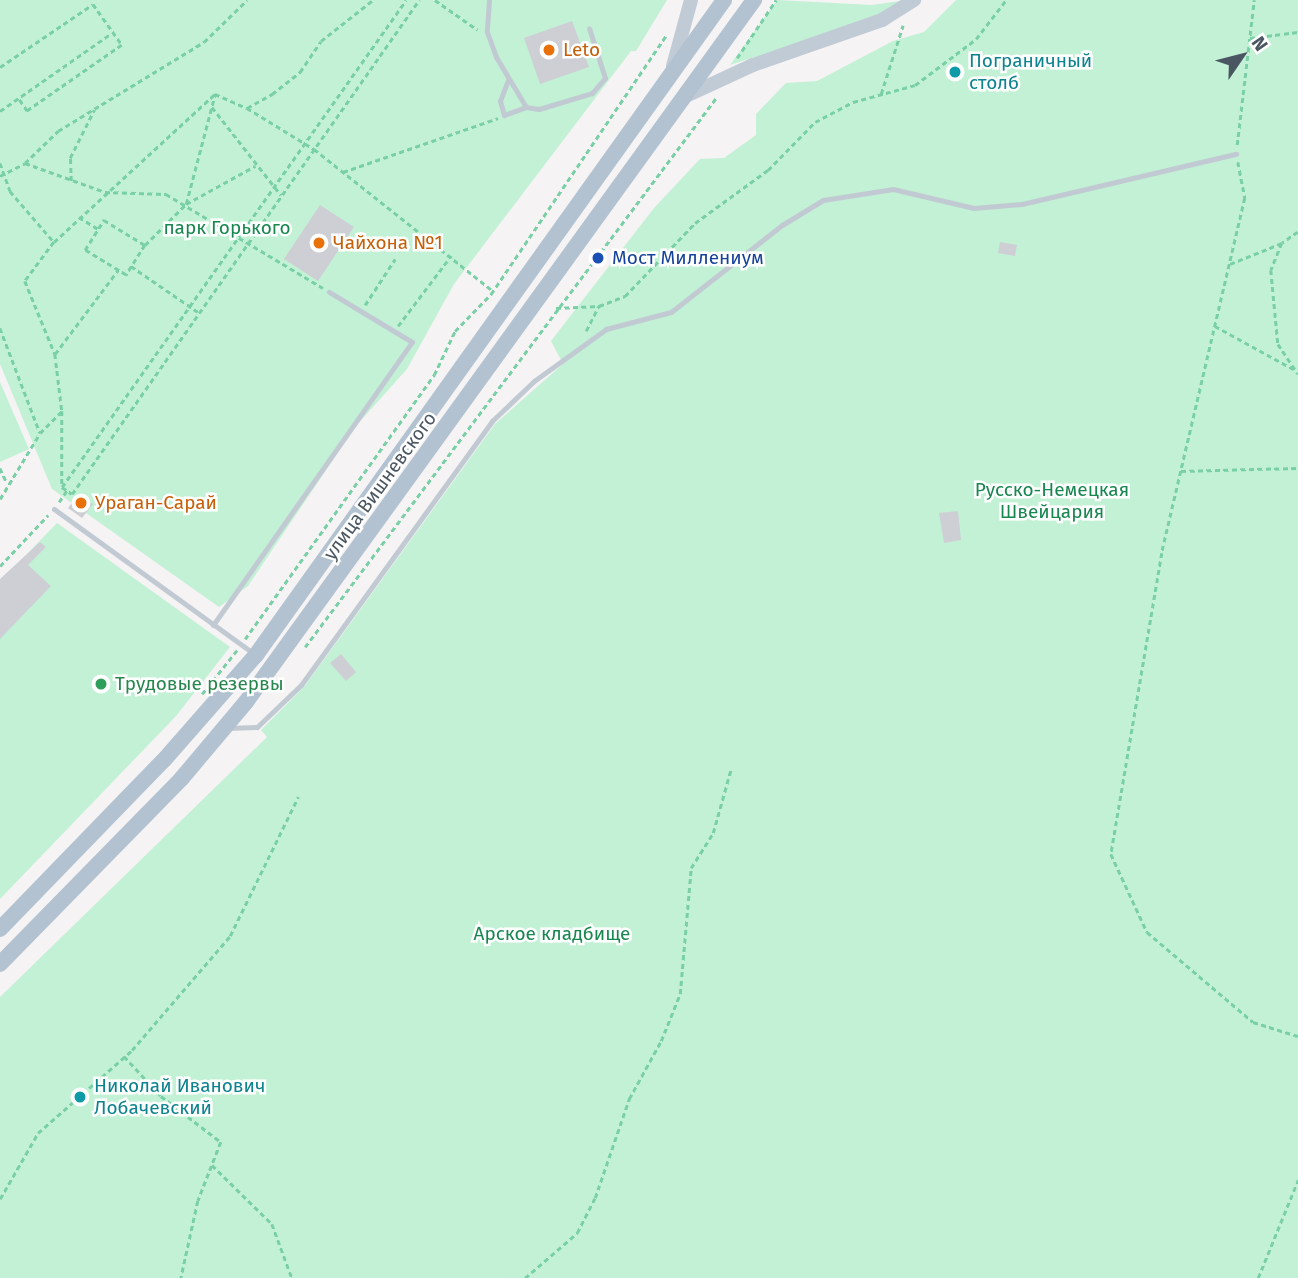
<!DOCTYPE html>
<html>
<head>
<meta charset="utf-8">
<style>
  body { margin:0 }
  #map { position:relative; width:1298px; height:1278px; overflow:hidden; background:#f5f3f3; font-family:"Fira Sans",sans-serif }
  div>[style] { position:absolute }
  .green>* { inset:0; background:#c3f1d5 }
  .building>* { inset:0; background:#cdcfd5 }
  .path>* { height:2.5px; margin-top:-1.25px; transform-origin:0; background:repeating-linear-gradient(90deg,#7ad0a6 0 5px,transparent 0 8.5px) }
  .lane>* { height:5px; margin:-2.5px; padding:0 2.5px; transform-origin:2.5px; border-radius:2.5px; background:#c1cad2 }
  .secondary>* { height:14px; margin:-7px; padding:0 7px; transform-origin:7px; border-radius:7px; background:#c1cbd6 }
  .primary>* { height:16px; margin:-8px; padding:0 8px; transform-origin:8px; border-radius:8px; background:#b3c2d1 }
  .dots>* { width:19px; height:19px; translate:-50% -50%; box-sizing:border-box; border:4px solid #fff; border-radius:50% }
  span { translate:-50% -50%; white-space:nowrap; text-align:center; line-height:1.15; -webkit-text-stroke:5px #fff; paint-order:stroke }
  .food-label { font-size:19px; color:#c56008 }
  .left { translate:0 -50%; text-align:left }
  .culture-label { font-size:19px; color:#0d838f }
  .park-label { font-size:19px; color:#17864f }
  .transit-label { font-size:19px; color:#164399 }
  .street-label { font-size:19px; color:#4a5661 }
  .leisure-label { font-size:19px; color:#27864d }
  .north { position:absolute; left:1207px; top:21px; width:70px; height:70px; -webkit-text-stroke:5px #fff; paint-order:stroke; rotate:55deg; font-size:19px; font-weight:700; line-height:28px; text-align:center; color:#4a5661 }
  .north::after { content:''; display:block; margin:auto; width:24px; height:32px; background:#4a5661; clip-path:polygon(50% 0,100% 100%,50% 72%,0 100%) }
</style>
</head>
<body>
<div id="map">
  <div class="green">
    <div style="clip-path:polygon(0 0,667px 0,636px 51px,631px 51px,454px 284px,407px 369px,355px 427px,248px 586px,219px 607px,52px 489px,0 364px)"></div>
    <div style="clip-path:polygon(777px 0,872px 5px,906px 0,878px 17px,730px 65px)"></div>
    <div style="clip-path:polygon(956px 0,1298px 0,1298px 1278px,0 1278px,0 997px,267px 737px,261px 730px,304px 687px,495px 424px,563px 364px,551px 341px,654px 208px,700px 159px,724px 158px,756px 135px,756px 114px,786px 83px,817px 81px,893px 41px,924px 32px)"></div>
    <div style="clip-path:polygon(0 382px,29px 449px,0 462px)"></div>
    <div style="clip-path:polygon(57px 523px,230px 647px,176px 716px,0 899px,0 582px)"></div>
  </div>
  <div class="building">
    <div style="clip-path:polygon(572px 21px,589px 67px,540px 84px,524px 38px)"></div>
    <div style="clip-path:polygon(320px 205px,354px 227px,318px 281px,284px 259px)"></div>
    <div style="clip-path:polygon(1000px 242px,1017px 245px,1015px 256px,998px 253px)"></div>
    <div style="clip-path:polygon(79px 494px,93px 504px,82px 518px,68px 508px)"></div>
    <div style="clip-path:polygon(958px 511px,961px 540px,944px 543px,939px 513px)"></div>
    <div style="clip-path:polygon(40px 542px,46px 547px,28px 565px,51px 586px,0 639px,0 579px)"></div>
    <div style="clip-path:polygon(341px 654px,356px 672px,346px 681px,330px 663px)"></div>
  </div>
  <div class="path">
    <div style="left:435px;top:0;width:52px;rotate:34.9deg"></div>
    <div style="left:1250px;top:38px;width:48px;rotate:-7.1deg"></div>
    <div style="left:737px;top:58px;width:70px;rotate:-56.1deg"></div>
    <div style="left:0;top:67px;width:112px;rotate:-34.1deg"></div>
    <div style="left:93px;top:4px;width:50px;rotate:54.7deg"></div>
    <div style="left:122px;top:45px;width:116px;rotate:145.2deg"></div>
    <div style="left:27px;top:111px;width:16px;rotate:-125deg"></div>
    <div style="left:215px;top:94px;width:35px;rotate:24deg"></div>
    <div style="left:247px;top:108px;width:29px;rotate:-29deg"></div>
    <div style="left:272px;top:94px;width:36px;rotate:-38deg"></div>
    <div style="left:300px;top:72px;width:37px;rotate:-56deg"></div>
    <div style="left:321px;top:41px;width:66px;rotate:-38.3deg"></div>
    <div style="left:881px;top:94px;width:72px;rotate:-72.3deg"></div>
    <div style="left:212px;top:107px;width:112px;rotate:51.9deg"></div>
    <div style="left:247px;top:108px;width:79px;rotate:31.5deg"></div>
    <div style="left:314px;top:149px;width:228px;rotate:38.4deg"></div>
    <div style="left:0;top:111px;width:136px;rotate:-34.9deg"></div>
    <div style="left:1237px;top:145px;width:146px;rotate:-83.3deg"></div>
    <div style="left:1238px;top:162px;width:37px;rotate:79deg"></div>
    <div style="left:1245px;top:198px;width:365px;rotate:103.2deg"></div>
    <div style="left:1162px;top:553px;width:305px;rotate:99.6deg"></div>
    <div style="left:1111px;top:854px;width:86px;rotate:65.2deg"></div>
    <div style="left:1147px;top:932px;width:139px;rotate:40.3deg"></div>
    <div style="left:1253px;top:1022px;width:47px;rotate:17.3deg"></div>
    <div style="left:0;top:163px;width:30px;rotate:70deg"></div>
    <div style="left:10px;top:191px;width:67px;rotate:49.2deg"></div>
    <div style="left:54px;top:242px;width:49px;rotate:126.6deg"></div>
    <div style="left:25px;top:281px;width:79px;rotate:67.7deg"></div>
    <div style="left:55px;top:354px;width:57px;rotate:83deg"></div>
    <div style="left:62px;top:411px;width:76px;rotate:90deg"></div>
    <div style="left:25px;top:163px;width:46px;rotate:-44.1deg"></div>
    <div style="left:58px;top:131px;width:171px;rotate:-31.4deg"></div>
    <div style="left:204px;top:42px;width:60px;rotate:-44.3deg"></div>
    <div style="left:343px;top:172px;width:164px;rotate:-19.2deg"></div>
    <div style="left:0;top:176px;width:28px;rotate:-27deg"></div>
    <div style="left:25px;top:163px;width:85px;rotate:19.9deg"></div>
    <div style="left:105px;top:192px;width:61px;rotate:1.9deg"></div>
    <div style="left:166px;top:194px;width:183px;rotate:30.9deg"></div>
    <div style="left:71px;top:181px;width:23px;rotate:-92deg"></div>
    <div style="left:70px;top:158px;width:54px;rotate:-63.4deg"></div>
    <div style="left:186px;top:204px;width:79px;rotate:-28.8deg"></div>
    <div style="left:79px;top:217px;width:22px;rotate:32deg"></div>
    <div style="left:104px;top:220px;width:48px;rotate:31.4deg"></div>
    <div style="left:145px;top:245px;width:36px;rotate:122deg"></div>
    <div style="left:126px;top:275px;width:48px;rotate:-148.6deg"></div>
    <div style="left:85px;top:250px;width:36px;rotate:-58deg"></div>
    <div style="left:1298px;top:232px;width:19px;rotate:145deg"></div>
    <div style="left:1282px;top:243px;width:29px;rotate:112deg"></div>
    <div style="left:1271px;top:270px;width:74px;rotate:84.6deg"></div>
    <div style="left:1278px;top:344px;width:36px;rotate:56deg"></div>
    <div style="left:54px;top:242px;width:219px;rotate:-42.6deg"></div>
    <div style="left:145px;top:245px;width:58px;rotate:-45deg"></div>
    <div style="left:186px;top:204px;width:114px;rotate:-75.2deg"></div>
    <div style="left:1230px;top:264px;width:56px;rotate:-22deg"></div>
    <div style="left:131px;top:266px;width:81px;rotate:34.5deg"></div>
    <div style="left:365px;top:305px;width:55px;rotate:-56.9deg"></div>
    <div style="left:556px;top:308px;width:43px;rotate:-2.7deg"></div>
    <div style="left:599px;top:306px;width:28px;rotate:-21deg"></div>
    <div style="left:625px;top:296px;width:101px;rotate:-46.2deg"></div>
    <div style="left:695px;top:223px;width:90px;rotate:-36deg"></div>
    <div style="left:768px;top:170px;width:67px;rotate:-45.6deg"></div>
    <div style="left:815px;top:122px;width:43px;rotate:-27.8deg"></div>
    <div style="left:853px;top:102px;width:64px;rotate:-15.3deg"></div>
    <div style="left:915px;top:85px;width:76px;rotate:-37deg"></div>
    <div style="left:976px;top:39px;width:49px;rotate:-52.4deg"></div>
    <div style="left:398px;top:326px;width:88px;rotate:-52.9deg"></div>
    <div style="left:1215px;top:326px;width:91px;rotate:28.8deg"></div>
    <div style="left:0;top:328px;width:112px;rotate:69.1deg"></div>
    <div style="left:586px;top:331px;width:28px;rotate:-63deg"></div>
    <div style="left:55px;top:354px;width:105px;rotate:-53.1deg"></div>
    <div style="left:0;top:468px;width:14px;rotate:65deg"></div>
    <div style="left:1181px;top:471px;width:117px;rotate:-1.5deg"></div>
    <div style="left:62px;top:487px;width:12px;rotate:35deg"></div>
    <div style="left:72px;top:494px;width:604px;rotate:-54.91deg"></div>
    <div style="left:62px;top:487px;width:596px;rotate:-54.76deg"></div>
    <div style="left:0;top:499px;width:77px;rotate:-58.8deg"></div>
    <div style="left:40px;top:433px;width:31px;rotate:-45deg"></div>
    <div style="left:59px;top:502px;width:14px;rotate:-56deg"></div>
    <div style="left:0;top:566px;width:70px;rotate:-46.7deg"></div>
    <div style="left:245px;top:639px;width:325px;rotate:-54.4deg"></div>
    <div style="left:434px;top:375px;width:49px;rotate:-64.5deg"></div>
    <div style="left:455px;top:331px;width:52px;rotate:-45.8deg"></div>
    <div style="left:491px;top:294px;width:314px;rotate:-55.9deg"></div>
    <div style="left:305px;top:647px;width:686px;rotate:-53.18deg"></div>
    <div style="left:202px;top:694px;width:56px;rotate:-51.5deg"></div>
    <div style="left:124px;top:1056px;width:54px;rotate:47.2deg"></div>
    <div style="left:161px;top:1096px;width:76px;rotate:37.5deg"></div>
    <div style="left:221px;top:1142px;width:63px;rotate:111.3deg"></div>
    <div style="left:198px;top:1201px;width:79px;rotate:102.4deg"></div>
    <div style="left:212px;top:1165px;width:84px;rotate:44.5deg"></div>
    <div style="left:272px;top:1224px;width:58px;rotate:69.7deg"></div>
    <div style="left:0;top:1199px;width:76px;rotate:-60.1deg"></div>
    <div style="left:38px;top:1133px;width:125px;rotate:-41.4deg"></div>
    <div style="left:132px;top:1050px;width:150px;rotate:-49.3deg"></div>
    <div style="left:230px;top:936px;width:155px;rotate:-63.9deg"></div>
    <div style="left:525px;top:1278px;width:69px;rotate:-40.9deg"></div>
    <div style="left:577px;top:1233px;width:39px;rotate:-63deg"></div>
    <div style="left:595px;top:1198px;width:105px;rotate:-71deg"></div>
    <div style="left:629px;top:1099px;width:66px;rotate:-61.1deg"></div>
    <div style="left:661px;top:1041px;width:51px;rotate:-68deg"></div>
    <div style="left:680px;top:994px;width:126px;rotate:-85deg"></div>
    <div style="left:691px;top:868px;width:41px;rotate:-57.8deg"></div>
    <div style="left:713px;top:833px;width:66px;rotate:-74.3deg"></div>
    <div style="left:1258px;top:1278px;width:106px;rotate:-67.8deg"></div>
  </div>
  <div class="lane">
    <div style="left:489px;top:0;width:32px;rotate:94deg"></div>
    <div style="left:487px;top:32px;width:27px;rotate:70deg"></div>
    <div style="left:496px;top:57px;width:58px;rotate:59deg"></div>
    <div style="left:526px;top:107px;width:13px;rotate:9deg"></div>
    <div style="left:539px;top:109px;width:55px;rotate:-16.8deg"></div>
    <div style="left:592px;top:93px;width:20px;rotate:-49deg"></div>
    <div style="left:605px;top:78px;width:52px;rotate:-107.7deg"></div>
    <div style="left:508px;top:80px;width:22px;rotate:111deg"></div>
    <div style="left:500px;top:101px;width:15px;rotate:74deg"></div>
    <div style="left:504px;top:115px;width:23px;rotate:-20deg"></div>
    <div style="left:54px;top:509px;width:246px;rotate:35.9deg"></div>
    <div style="left:213px;top:625px;width:346px;rotate:-54.9deg"></div>
    <div style="left:412px;top:342px;width:97px;rotate:-148.9deg"></div>
    <div style="left:227px;top:728px;width:30px;rotate:-2deg"></div>
    <div style="left:257px;top:727px;width:61px;rotate:-43.7deg"></div>
    <div style="left:301px;top:685px;width:326px;rotate:-54.1deg"></div>
    <div style="left:492px;top:421px;width:58px;rotate:-43.6deg"></div>
    <div style="left:534px;top:381px;width:89px;rotate:-35.8deg"></div>
    <div style="left:606px;top:329px;width:67px;rotate:-14.7deg"></div>
    <div style="left:671px;top:312px;width:141px;rotate:-38.1deg"></div>
    <div style="left:782px;top:225px;width:48px;rotate:-31.4deg"></div>
    <div style="left:823px;top:200px;width:71px;rotate:-8.9deg"></div>
    <div style="left:893px;top:189px;width:83px;rotate:13.2deg"></div>
    <div style="left:974px;top:208px;width:48px;rotate:-4.8deg"></div>
    <div style="left:1022px;top:204px;width:220px;rotate:-13.2deg"></div>
  </div>
  <div class="secondary">
    <div style="left:673px;top:66px;width:68px;rotate:-74.7deg"></div>
    <div style="left:686px;top:96px;width:74px;rotate:-24.8deg"></div>
    <div style="left:753px;top:65px;width:137px;rotate:-19.2deg"></div>
    <div style="left:882px;top:20px;width:38px;rotate:-32deg"></div>
  </div>
  <div class="primary">
    <div style="left:0;top:929px;width:235px;rotate:-45.9deg"></div>
    <div style="left:164px;top:760px;width:140px;rotate:-48.8deg"></div>
    <div style="left:256px;top:655px;width:805px;rotate:-54.45deg"></div>
    <div style="left:0;top:964px;width:260px;rotate:-45.6deg"></div>
    <div style="left:182px;top:778px;width:99px;rotate:-49.9deg"></div>
    <div style="left:246px;top:702px;width:867px;rotate:-54.11deg"></div>
  </div>
  <div class="dots">
    <div style="left:549px;top:50px;background:#e8710a"></div>
    <div style="left:955px;top:72px;background:#0f9aa8"></div>
    <div style="left:319px;top:243px;background:#e8710a"></div>
    <div style="left:598px;top:258px;background:#1a4fb4"></div>
    <div style="left:81px;top:503px;background:#e8710a"></div>
    <div style="left:101px;top:684px;background:#2e9e5b"></div>
    <div style="left:80px;top:1097px;background:#0f9aa8"></div>
  </div>
  <div class="food-label">
    <span class="left" style="left:563px;top:50px">Leto</span>
    <span class="left" style="left:333px;top:243px">Чайхона №1</span>
    <span class="left" style="left:95px;top:503px">Ураган-Сарай</span>
  </div>
  <div class="culture-label">
    <span class="left" style="left:969px;top:72px">Пограничный<br>столб</span>
    <span class="left" style="left:94px;top:1097px">Николай Иванович<br>Лобачевский</span>
  </div>
  <div class="park-label">
    <span style="left:227px;top:228px">парк Горького</span>
    <span style="left:1052px;top:501px">Русско-Немецкая<br>Швейцария</span>
    <span style="left:552px;top:934px">Арское кладбище</span>
  </div>
  <div class="transit-label">
    <span class="left" style="left:612px;top:258px">Мост Миллениум</span>
  </div>
  <div class="street-label">
    <span style="left:380px;top:486px;rotate:-54deg">улица Вишневского</span>
  </div>
  <div class="leisure-label">
    <span class="left" style="left:115px;top:684px">Трудовые резервы</span>
  </div>
  <div class="north">N</div>
</div>
</body>
</html>
